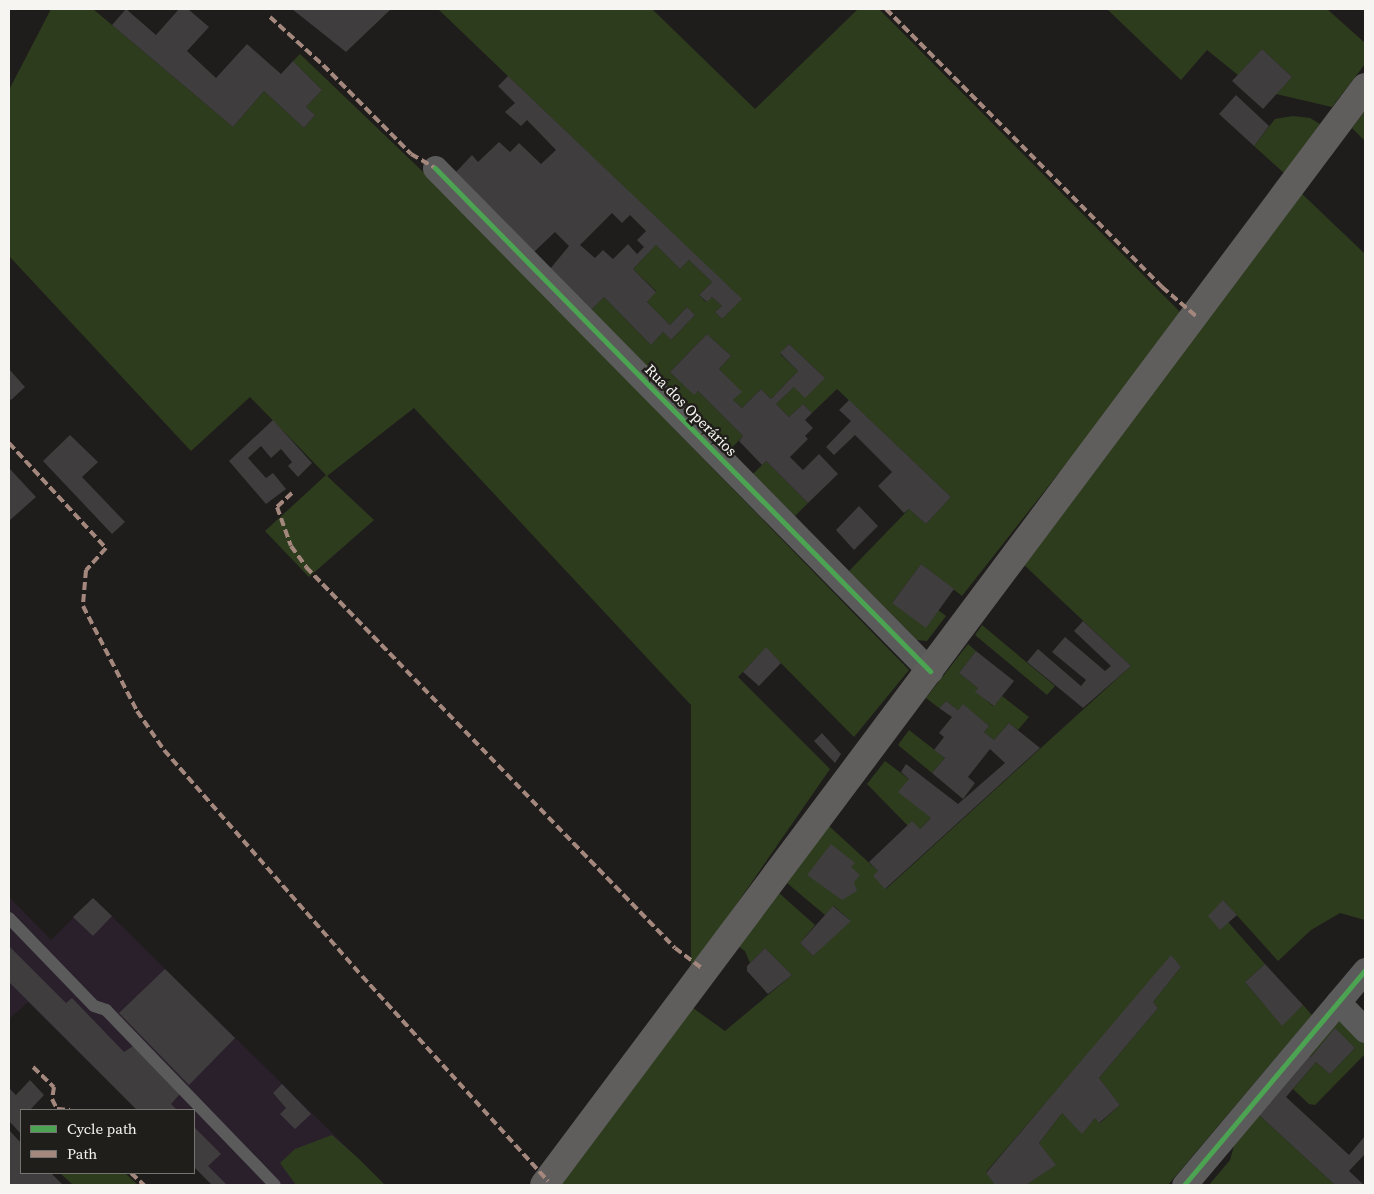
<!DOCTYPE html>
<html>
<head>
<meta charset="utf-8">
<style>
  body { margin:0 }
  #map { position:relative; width:1374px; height:1194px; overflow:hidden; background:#1f1d1b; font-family:"Source Serif 4",serif }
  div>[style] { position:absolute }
  .industrial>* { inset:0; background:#2a202c }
  .green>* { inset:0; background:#2e3c1e }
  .building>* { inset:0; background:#3f3d3d }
  .service>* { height:12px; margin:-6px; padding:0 6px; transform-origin:6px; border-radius:6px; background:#5b5b5b }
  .minor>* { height:25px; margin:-12.5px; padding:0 12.5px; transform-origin:12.5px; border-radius:12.5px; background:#5b5b5b }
  .secondary>* { height:28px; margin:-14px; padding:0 14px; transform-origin:14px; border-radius:14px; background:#5f5e5d }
  .quiet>* { height:4px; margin-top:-2px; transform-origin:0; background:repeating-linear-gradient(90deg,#a5887d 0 8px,transparent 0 12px) }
  .cycleway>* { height:5px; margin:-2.5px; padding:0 2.5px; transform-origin:2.5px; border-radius:2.5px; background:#4ca352 }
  span { translate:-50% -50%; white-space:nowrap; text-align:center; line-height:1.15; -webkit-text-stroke:5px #201e1a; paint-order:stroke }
  .street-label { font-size:15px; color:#f6f5f1 }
  .frame { position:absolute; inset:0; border:10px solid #f6f5f1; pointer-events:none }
  .legend { position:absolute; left:20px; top:1109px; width:175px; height:65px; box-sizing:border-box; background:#201e1a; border:1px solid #767470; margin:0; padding:6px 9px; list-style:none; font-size:15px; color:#f6f5f1 }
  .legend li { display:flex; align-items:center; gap:10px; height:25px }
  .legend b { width:25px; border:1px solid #767470 }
</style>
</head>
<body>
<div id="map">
  <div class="industrial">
    <div style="clip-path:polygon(9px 897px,51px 940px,93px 898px,385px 1185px,212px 1185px,194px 1167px,194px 1110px,137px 1110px,28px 1002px,9px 1019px)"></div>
  </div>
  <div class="green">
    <div style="clip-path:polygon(51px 9px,93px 9px,233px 127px,264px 91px,304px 128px,315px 115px,306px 107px,322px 90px,293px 61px,300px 54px,444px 192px,909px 670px,854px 737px,766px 648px,738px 677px,830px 769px,691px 970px,691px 705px,414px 408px,327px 476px,374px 520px,309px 577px,265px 531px,326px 475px,250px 397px,191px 451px,9px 256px,9px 90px)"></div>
    <div style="clip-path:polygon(438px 9px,652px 9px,755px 109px,858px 9px,879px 9px,1183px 315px,962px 596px,921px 564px,892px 603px,938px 610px,946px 616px,927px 641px,917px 640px,849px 571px,909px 509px,926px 524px,951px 497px,837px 389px,812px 413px,803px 404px,789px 417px,776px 404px,794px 387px,825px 378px,789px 344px,780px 354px,798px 371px,771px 399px,761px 389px,742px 408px,733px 400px,741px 392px,719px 369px,731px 356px,707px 334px,670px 372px,694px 394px,698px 391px,743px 436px,730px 450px,591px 310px,604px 297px,651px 345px,663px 332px,671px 340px,695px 315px,687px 307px,670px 325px,647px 302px,656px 291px,633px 269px,656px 245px,680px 269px,689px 260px,712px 282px,699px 295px,706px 302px,712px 297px,722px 306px,715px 312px,722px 319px,741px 299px)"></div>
    <div style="clip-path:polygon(1107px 9px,1327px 9px,1365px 43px,1365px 64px,1332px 107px,1276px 94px,1292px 77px,1262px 49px,1238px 75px,1207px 50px,1181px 80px)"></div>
    <div style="clip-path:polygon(1365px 111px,1365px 141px,1352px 128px)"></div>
    <div style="clip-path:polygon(1293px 116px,1310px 118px,1320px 124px,1284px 173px,1254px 146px,1275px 119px)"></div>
    <div style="clip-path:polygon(1299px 191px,1365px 254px,1365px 920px,1340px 913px,1311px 930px,1278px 961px,1223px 900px,1228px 922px,1265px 964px,1245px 982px,1282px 1025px,1303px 1005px,1312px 1015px,1168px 1185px,1026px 1185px,1055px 1165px,1039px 1143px,1062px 1113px,1082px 1133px,1095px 1118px,1100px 1123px,1120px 1105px,1099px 1078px,1158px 1008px,1153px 1002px,1181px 967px,1172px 957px,986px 1172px,995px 1185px,560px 1185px,693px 1008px,725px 1031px,792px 975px,765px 948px,750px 963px,745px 951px,739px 947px,779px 893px,815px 925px,800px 943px,813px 956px,850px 920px,834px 906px,825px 915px,787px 883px,829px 826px,878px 871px,886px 889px,1131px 666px,1022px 563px)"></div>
    <div style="clip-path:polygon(766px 461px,808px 503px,795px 516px,753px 474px)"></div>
    <div style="clip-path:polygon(982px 625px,1055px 686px,1047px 695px,975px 635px)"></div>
    <div style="clip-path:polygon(968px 644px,976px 651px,959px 673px,978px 688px,976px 692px,993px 706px,1002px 696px,1029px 717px,1018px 730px,1009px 723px,994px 740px,984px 732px,989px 726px,963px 705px,958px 710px,946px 701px,939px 708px,926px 698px)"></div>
    <div style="clip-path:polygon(909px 730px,945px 758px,932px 773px,898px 745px)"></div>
    <div style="clip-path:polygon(885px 761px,909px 779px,931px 818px,920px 829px,908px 826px,867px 784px)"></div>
    <div style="clip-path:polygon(1340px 1017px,1365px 1043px,1365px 1054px,1315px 1105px,1309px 1104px,1293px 1089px,1316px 1062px,1330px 1074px,1355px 1048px,1335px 1029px,1311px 1057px,1307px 1053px)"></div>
    <div style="clip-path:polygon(1256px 1112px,1335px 1185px,1209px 1185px,1230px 1160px,1238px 1132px)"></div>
    <div style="clip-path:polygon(332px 1135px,359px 1159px,385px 1185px,296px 1185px,280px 1163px,295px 1149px)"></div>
    <div style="clip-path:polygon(60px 1173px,125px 1173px,138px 1185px,73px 1185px)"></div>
  </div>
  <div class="building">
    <div style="clip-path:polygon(126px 9px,156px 35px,179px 9px,188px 9px,209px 27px,187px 51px,216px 78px,247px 44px,281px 74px,293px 61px,322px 90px,306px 107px,315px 115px,304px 128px,264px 91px,233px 127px,112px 25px)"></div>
    <div style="clip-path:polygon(292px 9px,391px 9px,346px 52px)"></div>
    <div style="clip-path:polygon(1262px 49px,1292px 77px,1263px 109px,1232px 81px)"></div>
    <div style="clip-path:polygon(evenodd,508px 76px,742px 299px,722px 319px,715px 312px,722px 306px,712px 297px,707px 302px,699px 295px,712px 282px,689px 260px,680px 269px,656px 245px,633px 269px,656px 292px,647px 302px,670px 325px,687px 307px,695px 315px,671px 340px,663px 332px,651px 345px,604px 297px,591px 310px,550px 269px,569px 246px,555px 232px,534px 252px,456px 172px,472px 155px,478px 162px,499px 142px,510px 152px,519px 143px,541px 164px,556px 150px,527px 120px,521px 126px,505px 112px,515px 103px,498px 86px,508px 76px,612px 213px,622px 223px,630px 215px,646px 231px,637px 240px,644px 247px,637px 254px,628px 244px,613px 259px,603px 250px,595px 258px,580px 245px,612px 213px)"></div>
    <div style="clip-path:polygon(1236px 95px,1269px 126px,1254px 146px,1219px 114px)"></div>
    <div style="clip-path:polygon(707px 334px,731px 356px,719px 369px,742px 392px,733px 400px,742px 408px,761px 389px,771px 399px,798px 371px,780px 353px,789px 344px,825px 378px,805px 398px,794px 387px,776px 404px,789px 417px,803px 404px,812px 413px,805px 420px,813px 428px,805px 436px,808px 439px,790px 457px,803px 470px,819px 454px,838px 474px,808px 503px,766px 461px,762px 465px,739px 441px,743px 436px,698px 391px,694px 395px,670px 372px)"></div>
    <div style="clip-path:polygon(9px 369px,25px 387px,11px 400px,9px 398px)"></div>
    <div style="clip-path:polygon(849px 400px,951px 497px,926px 524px,909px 509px,904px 513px,878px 486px,892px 472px,855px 435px,834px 455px,826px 447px,851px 421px,839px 410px)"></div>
    <div style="clip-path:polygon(273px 420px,312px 463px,298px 477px,288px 466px,292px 462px,281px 449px,271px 458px,261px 446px,248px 458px,266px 478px,273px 473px,286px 489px,266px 504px,229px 461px)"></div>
    <div style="clip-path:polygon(70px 435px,98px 462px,82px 477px,125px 522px,112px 534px,43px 461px)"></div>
    <div style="clip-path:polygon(9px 468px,36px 497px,9px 521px)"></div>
    <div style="clip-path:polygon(859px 506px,878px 526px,854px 550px,836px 530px)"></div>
    <div style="clip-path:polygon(921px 564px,954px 589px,926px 628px,892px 603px)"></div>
    <div style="clip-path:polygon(1083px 621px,1131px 666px,1083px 708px,1027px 662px,1038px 649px,1081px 686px,1086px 680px,1052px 652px,1065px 637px,1105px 671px,1111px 666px,1074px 631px)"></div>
    <div style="clip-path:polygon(766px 647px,781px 663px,759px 686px,743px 672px)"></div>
    <div style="clip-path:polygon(976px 651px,1014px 681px,994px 706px,975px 692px,978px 688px,959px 673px)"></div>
    <div style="clip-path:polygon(946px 701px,958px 710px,963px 704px,989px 726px,984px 732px,994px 740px,1009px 723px,1040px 748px,885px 889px,873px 876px,878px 871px,869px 862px,912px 821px,920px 829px,931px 818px,898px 792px,909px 779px,901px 772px,906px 764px,958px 804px,1005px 763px,990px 749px,968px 777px,975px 783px,963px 799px,932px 773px,945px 758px,934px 750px,944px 737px,939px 733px,952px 717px,939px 708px)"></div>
    <div style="clip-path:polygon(822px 733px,841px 754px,835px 763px,814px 741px)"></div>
    <div style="clip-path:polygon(831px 844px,855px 863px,851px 867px,860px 875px,854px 882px,857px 891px,842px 900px,807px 875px)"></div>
    <div style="clip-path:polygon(93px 898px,112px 916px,93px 936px,73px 917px)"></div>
    <div style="clip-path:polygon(1223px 900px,1237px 915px,1220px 930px,1208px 916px)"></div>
    <div style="clip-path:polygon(833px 906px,851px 921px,813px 956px,800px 943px)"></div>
    <div style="clip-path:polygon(9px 946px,66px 1003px,72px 998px,124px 1052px,133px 1046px,180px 1094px,171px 1104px,177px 1110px,137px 1110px,9px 982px)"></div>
    <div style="clip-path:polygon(765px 948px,792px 975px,768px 994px,747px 971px,747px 966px)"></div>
    <div style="clip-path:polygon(1171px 955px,1181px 967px,1153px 1002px,1158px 1008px,1099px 1078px,1120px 1105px,1099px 1123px,1095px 1118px,1082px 1134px,1062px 1113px,1039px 1143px,1056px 1165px,1026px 1185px,995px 1185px,986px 1173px)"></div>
    <div style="clip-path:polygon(1265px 964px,1303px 1005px,1282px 1026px,1245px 982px)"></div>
    <div style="clip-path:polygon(165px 969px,235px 1038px,189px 1085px,119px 1013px)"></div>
    <div style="clip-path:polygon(1335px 1028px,1355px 1048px,1330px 1074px,1316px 1062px,1286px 1097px,1349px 1155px,1365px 1136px,1365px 1154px,1349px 1171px,1364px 1185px,1335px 1185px,1256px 1112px,1307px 1053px,1311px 1057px)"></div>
    <div style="clip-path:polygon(30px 1080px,44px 1095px,30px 1110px,21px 1110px,21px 1134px,9px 1121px,9px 1088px,16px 1095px)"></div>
    <div style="clip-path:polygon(282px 1084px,311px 1114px,295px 1129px,280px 1114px,286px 1108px,273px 1093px)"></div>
    <div style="clip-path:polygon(194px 1127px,221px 1154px,208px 1166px,227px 1185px,212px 1185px,194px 1167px)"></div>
    <div style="clip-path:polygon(9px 1130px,21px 1143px,21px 1173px,51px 1173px,63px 1185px,9px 1185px)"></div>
  </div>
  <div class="service">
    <div style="left:9px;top:918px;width:122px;rotate:46deg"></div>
    <div style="left:94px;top:1006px;width:13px;rotate:18deg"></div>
    <div style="left:106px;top:1010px;width:243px;rotate:46deg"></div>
  </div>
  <div class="minor">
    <div style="left:435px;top:168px;width:706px;rotate:45.46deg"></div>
    <div style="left:1338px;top:1002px;width:39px;rotate:46deg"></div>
    <div style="left:1184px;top:1185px;width:281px;rotate:-49.9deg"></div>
  </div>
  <div class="secondary">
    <div style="left:544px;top:1185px;width:1371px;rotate:-53.21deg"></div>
  </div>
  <div class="quiet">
    <div style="left:886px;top:9px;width:392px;rotate:45.2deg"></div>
    <div style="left:1162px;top:287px;width:45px;rotate:40.5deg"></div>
    <div style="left:270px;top:17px;width:72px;rotate:42.2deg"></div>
    <div style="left:323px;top:65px;width:125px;rotate:45.3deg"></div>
    <div style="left:411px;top:154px;width:28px;rotate:30deg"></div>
    <div style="left:9px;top:443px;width:143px;rotate:47.3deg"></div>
    <div style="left:106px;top:548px;width:30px;rotate:132deg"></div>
    <div style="left:86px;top:570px;width:36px;rotate:95deg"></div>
    <div style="left:83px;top:606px;width:118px;rotate:62.8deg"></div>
    <div style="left:137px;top:711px;width:47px;rotate:55.3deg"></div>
    <div style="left:164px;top:750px;width:300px;rotate:48.8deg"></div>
    <div style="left:362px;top:976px;width:277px;rotate:47.8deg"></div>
    <div style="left:292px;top:493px;width:21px;rotate:137deg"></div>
    <div style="left:277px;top:507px;width:41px;rotate:70.3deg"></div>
    <div style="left:291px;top:546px;width:26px;rotate:54deg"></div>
    <div style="left:306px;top:567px;width:530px;rotate:45.92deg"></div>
    <div style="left:675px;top:948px;width:36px;rotate:37deg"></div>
    <div style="left:33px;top:1067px;width:29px;rotate:44deg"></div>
    <div style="left:54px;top:1087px;width:12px;rotate:99deg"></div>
    <div style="left:52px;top:1099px;width:11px;rotate:63deg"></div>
    <div style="left:57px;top:1109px;width:13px;rotate:4deg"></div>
    <div style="left:131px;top:1173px;width:18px;rotate:43deg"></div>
  </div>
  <div class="cycleway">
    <div style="left:435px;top:168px;width:706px;rotate:45.46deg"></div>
    <div style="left:1184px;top:1185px;width:281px;rotate:-49.9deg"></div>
  </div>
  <div class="street-label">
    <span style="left:691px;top:410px;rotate:45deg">Rua dos Operários</span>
  </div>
  <div class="frame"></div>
  <ul class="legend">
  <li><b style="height:6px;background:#4ca352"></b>Cycle path</li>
  <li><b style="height:6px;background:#a5887d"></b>Path</li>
  </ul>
</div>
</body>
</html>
